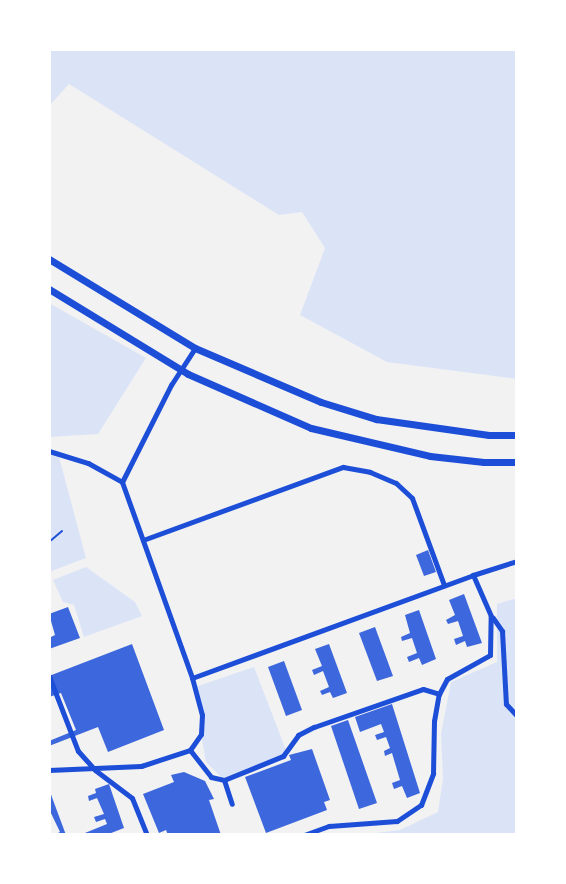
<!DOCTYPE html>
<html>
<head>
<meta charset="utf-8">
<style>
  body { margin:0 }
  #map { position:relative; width:566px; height:884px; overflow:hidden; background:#f2f2f2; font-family:"Asap Condensed",sans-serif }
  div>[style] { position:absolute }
  .green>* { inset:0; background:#dbe4f7 }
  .building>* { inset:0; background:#3d67dc }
  .path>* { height:2px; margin:-1px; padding:0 1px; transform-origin:1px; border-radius:1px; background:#1d4ed8 }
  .minor>* { height:5px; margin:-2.5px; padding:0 2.5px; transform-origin:2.5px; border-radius:2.5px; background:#1d4ed8 }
  .secondary>* { height:7px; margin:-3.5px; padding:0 3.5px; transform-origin:3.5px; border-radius:3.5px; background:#1d4ed8 }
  span { translate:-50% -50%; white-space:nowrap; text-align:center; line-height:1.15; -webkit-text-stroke:5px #fff; paint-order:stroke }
  .frame { position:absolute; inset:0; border:51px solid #fff; pointer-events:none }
</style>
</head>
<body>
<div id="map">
  <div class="green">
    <div style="clip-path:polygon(49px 49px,517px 49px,517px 379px,387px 362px,300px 315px,325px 248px,302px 212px,279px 215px,69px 84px,49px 106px)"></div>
    <div style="clip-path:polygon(49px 303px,146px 358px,98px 434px,49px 437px)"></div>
    <div style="clip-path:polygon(49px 451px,58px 453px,86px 558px,49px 572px)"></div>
    <div style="clip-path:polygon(86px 567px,135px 602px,142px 616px,84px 637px,74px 605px,63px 602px,53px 580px)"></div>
    <div style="clip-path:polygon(517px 598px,517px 835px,360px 835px,400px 830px,438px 812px,443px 779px,441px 734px,451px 682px,497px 662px,497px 604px)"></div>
    <div style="clip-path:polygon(254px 667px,286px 750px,283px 756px,224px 780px,206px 762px,201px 734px,202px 715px,195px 687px)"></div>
  </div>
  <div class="building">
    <div style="clip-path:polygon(428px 550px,436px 572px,424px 576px,416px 555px)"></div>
    <div style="clip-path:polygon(464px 594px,482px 643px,467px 647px,465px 641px,456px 645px,454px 639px,463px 636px,458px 621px,448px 624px,446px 620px,455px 615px,449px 600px)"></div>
    <div style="clip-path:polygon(68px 607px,80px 638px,49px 649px,49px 638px,55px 635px,49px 614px)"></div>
    <div style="clip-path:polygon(419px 610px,436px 659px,422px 665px,419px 658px,409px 662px,407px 657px,417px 653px,412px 638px,402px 641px,401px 637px,410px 633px,405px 615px)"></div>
    <div style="clip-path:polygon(375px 627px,393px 676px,377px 681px,359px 633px)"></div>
    <div style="clip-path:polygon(132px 644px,164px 730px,108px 752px,98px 727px,49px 746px,49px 741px,76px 730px,61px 693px,49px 697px,49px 676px)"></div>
    <div style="clip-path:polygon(329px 644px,347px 693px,333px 698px,330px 692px,322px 695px,320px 691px,329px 687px,323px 671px,314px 675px,312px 670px,322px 666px,315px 649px)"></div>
    <div style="clip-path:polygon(284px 661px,302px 710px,286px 716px,268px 667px)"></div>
    <div style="clip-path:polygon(392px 704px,420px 793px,407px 798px,402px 786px,394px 789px,392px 783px,400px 780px,392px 753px,385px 756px,384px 751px,390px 748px,386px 737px,377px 740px,375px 735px,384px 732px,381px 724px,360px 732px,355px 717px)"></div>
    <div style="clip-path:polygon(348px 720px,377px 803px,359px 809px,331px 726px)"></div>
    <div style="clip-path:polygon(312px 749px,330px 800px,324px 802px,327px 810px,266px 833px,245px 777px,291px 760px,289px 755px)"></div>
    <div style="clip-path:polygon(184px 772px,205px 781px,214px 799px,209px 800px,221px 835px,168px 835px,166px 830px,159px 833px,143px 794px,174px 782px,171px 775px)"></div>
    <div style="clip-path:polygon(109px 784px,124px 828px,106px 835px,80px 835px,107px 824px,105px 819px,96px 822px,94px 817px,104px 814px,97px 798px,89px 801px,88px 796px,96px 793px,95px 789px)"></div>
    <div style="clip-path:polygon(49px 789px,53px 800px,66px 835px,54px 835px,60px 832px,49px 809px)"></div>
  </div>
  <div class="path">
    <div style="left:49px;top:542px;width:17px;rotate:-40deg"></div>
  </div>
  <div class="minor">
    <div style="left:49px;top:451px;width:41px;rotate:17.1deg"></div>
    <div style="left:88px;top:463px;width:39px;rotate:29deg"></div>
    <div style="left:122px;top:482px;width:208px;rotate:70.3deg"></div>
    <div style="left:122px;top:482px;width:109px;rotate:-63.2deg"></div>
    <div style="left:171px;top:385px;width:44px;rotate:-57deg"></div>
    <div style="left:143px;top:540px;width:213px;rotate:-20.1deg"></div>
    <div style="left:343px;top:467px;width:27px;rotate:10deg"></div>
    <div style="left:370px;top:472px;width:28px;rotate:23deg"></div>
    <div style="left:396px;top:483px;width:22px;rotate:43deg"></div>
    <div style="left:412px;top:498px;width:93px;rotate:69.8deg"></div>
    <div style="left:493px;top:618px;width:16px;rotate:55deg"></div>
    <div style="left:502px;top:631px;width:73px;rotate:86.9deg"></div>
    <div style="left:506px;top:704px;width:16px;rotate:47deg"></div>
    <div style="left:49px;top:676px;width:80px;rotate:68.9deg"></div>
    <div style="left:78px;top:751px;width:25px;rotate:48deg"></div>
    <div style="left:95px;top:770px;width:46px;rotate:37.1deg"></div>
    <div style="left:132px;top:798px;width:40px;rotate:68deg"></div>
    <div style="left:190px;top:750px;width:34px;rotate:52deg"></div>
    <div style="left:211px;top:777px;width:13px;rotate:13deg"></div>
    <div style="left:224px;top:780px;width:64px;rotate:-22.1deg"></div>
    <div style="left:283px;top:756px;width:26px;rotate:-54deg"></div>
    <div style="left:298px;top:735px;width:18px;rotate:-27deg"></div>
    <div style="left:314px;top:727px;width:115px;rotate:-19.2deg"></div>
    <div style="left:423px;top:689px;width:17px;rotate:17deg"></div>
    <div style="left:49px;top:770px;width:92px;rotate:-2.5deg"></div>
    <div style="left:141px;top:766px;width:52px;rotate:-18.1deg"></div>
    <div style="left:190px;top:750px;width:19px;rotate:-55deg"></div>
    <div style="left:201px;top:734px;width:19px;rotate:-87deg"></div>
    <div style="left:202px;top:715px;width:38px;rotate:-105deg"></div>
    <div style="left:192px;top:678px;width:299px;rotate:-20.1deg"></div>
    <div style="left:473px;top:575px;width:46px;rotate:-17.7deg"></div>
    <div style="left:224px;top:780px;width:25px;rotate:72deg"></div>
    <div style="left:304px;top:835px;width:27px;rotate:-20deg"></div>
    <div style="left:329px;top:826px;width:68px;rotate:-4.2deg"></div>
    <div style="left:397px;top:821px;width:29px;rotate:-34deg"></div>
    <div style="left:421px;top:805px;width:34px;rotate:-69deg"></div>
    <div style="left:433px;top:773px;width:52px;rotate:-88.9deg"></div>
    <div style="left:434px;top:721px;width:27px;rotate:-80deg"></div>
    <div style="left:439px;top:694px;width:17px;rotate:-62deg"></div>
    <div style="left:447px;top:679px;width:49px;rotate:-29.2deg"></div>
    <div style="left:490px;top:655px;width:39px;rotate:-89deg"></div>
    <div style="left:491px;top:616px;width:45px;rotate:-113.7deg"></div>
  </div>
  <div class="secondary">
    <div style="left:49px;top:259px;width:171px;rotate:31.4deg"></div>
    <div style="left:195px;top:348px;width:137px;rotate:23.2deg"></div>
    <div style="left:321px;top:402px;width:58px;rotate:17.2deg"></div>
    <div style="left:376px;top:419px;width:114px;rotate:8.1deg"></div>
    <div style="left:489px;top:435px;width:28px"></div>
    <div style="left:49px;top:289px;width:163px;rotate:31.4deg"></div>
    <div style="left:188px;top:374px;width:134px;rotate:23.7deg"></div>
    <div style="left:311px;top:428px;width:122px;rotate:13.2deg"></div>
    <div style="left:430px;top:456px;width:54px;rotate:6.3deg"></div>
    <div style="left:484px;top:462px;width:33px"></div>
  </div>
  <div class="frame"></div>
</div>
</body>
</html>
